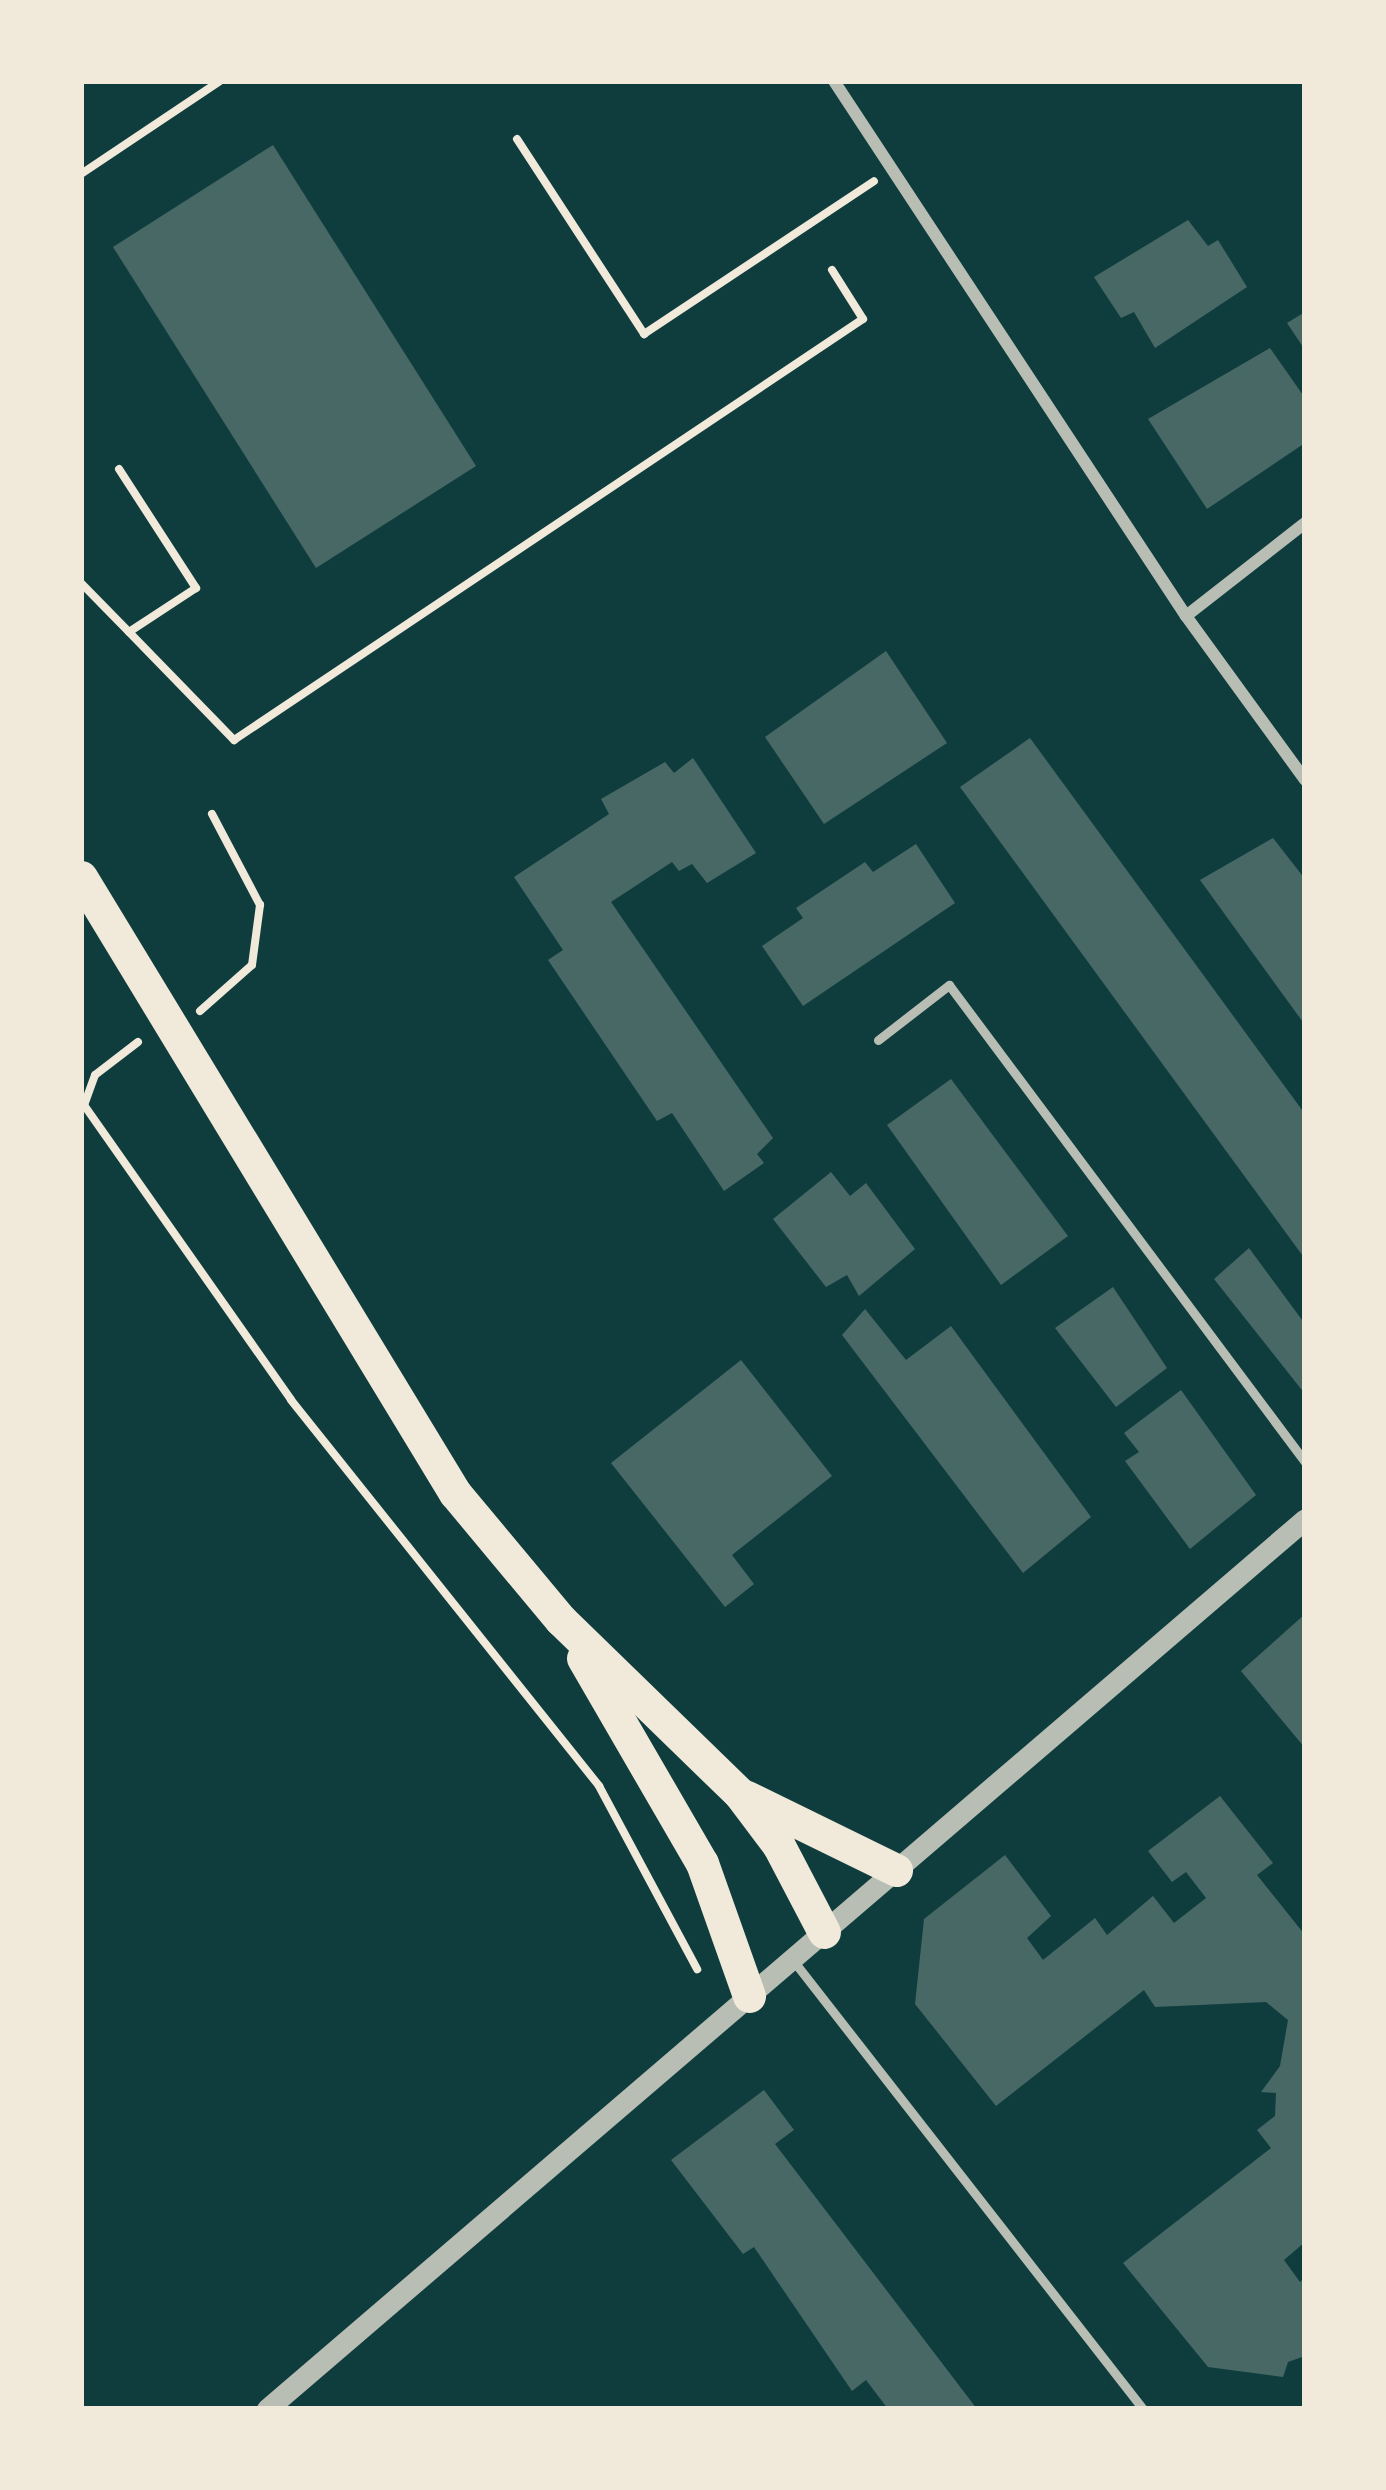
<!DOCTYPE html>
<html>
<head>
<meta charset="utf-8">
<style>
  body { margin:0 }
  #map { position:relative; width:1386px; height:2490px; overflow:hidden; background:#0f3d3e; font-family:"Fira Sans",sans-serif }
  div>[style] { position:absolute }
  .building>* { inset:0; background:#486865 }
  .path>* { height:8px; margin:-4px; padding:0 4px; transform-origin:4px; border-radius:4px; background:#f1e9da }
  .service>* { height:9px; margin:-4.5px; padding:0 4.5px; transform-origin:4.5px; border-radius:4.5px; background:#b8beb3 }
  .minor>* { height:12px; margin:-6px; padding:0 6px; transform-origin:6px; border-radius:6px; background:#b8beb3 }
  .tertiary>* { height:21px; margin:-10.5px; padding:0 10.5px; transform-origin:10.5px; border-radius:10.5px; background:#b8beb3 }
  .trunk>* { height:33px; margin:-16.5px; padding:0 16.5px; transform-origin:16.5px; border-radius:16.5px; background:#f1e9da }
  span { translate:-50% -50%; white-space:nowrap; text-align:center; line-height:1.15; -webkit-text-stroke:12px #f1e9da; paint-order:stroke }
  .frame { position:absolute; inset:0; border:84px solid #f1e9da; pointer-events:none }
</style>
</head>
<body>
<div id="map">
  <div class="building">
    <div style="clip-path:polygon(273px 145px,476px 466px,316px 568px,113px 247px)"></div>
    <div style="clip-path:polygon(1188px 220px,1208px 246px,1218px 240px,1247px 287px,1155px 348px,1134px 312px,1121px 318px,1094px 277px)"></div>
    <div style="clip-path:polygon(1305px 312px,1305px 350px,1287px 323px)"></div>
    <div style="clip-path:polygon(1270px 348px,1305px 398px,1305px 443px,1207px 509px,1148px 419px)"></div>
    <div style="clip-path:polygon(886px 651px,947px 743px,824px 824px,765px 737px)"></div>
    <div style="clip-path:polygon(1030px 738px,1305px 1114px,1305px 1259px,960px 787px)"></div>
    <div style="clip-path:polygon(693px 758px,756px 853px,707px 883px,692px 864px,679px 871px,672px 862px,611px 902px,773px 1138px,757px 1154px,764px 1163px,724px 1191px,672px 1113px,657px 1121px,548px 960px,563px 950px,514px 877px,609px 814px,601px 799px,665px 762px,674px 773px)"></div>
    <div style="clip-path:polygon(1273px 838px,1305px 879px,1305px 1025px,1200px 880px)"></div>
    <div style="clip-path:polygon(916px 844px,955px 903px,803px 1006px,762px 946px,803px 918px,796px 908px,865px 862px,873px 872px)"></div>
    <div style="clip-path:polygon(951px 1079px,1068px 1236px,1001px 1285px,887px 1125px)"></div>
    <div style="clip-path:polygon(831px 1172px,850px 1196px,866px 1183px,915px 1249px,859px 1296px,847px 1275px,826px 1287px,773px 1219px)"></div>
    <div style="clip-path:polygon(1249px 1248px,1305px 1324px,1305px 1394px,1214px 1279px)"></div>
    <div style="clip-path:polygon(1113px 1287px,1167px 1368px,1116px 1407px,1055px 1328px)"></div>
    <div style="clip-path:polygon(865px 1309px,906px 1360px,951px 1326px,1091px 1517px,1023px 1573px,842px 1335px)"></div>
    <div style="clip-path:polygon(741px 1360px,832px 1476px,732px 1555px,754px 1584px,725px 1607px,611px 1463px)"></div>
    <div style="clip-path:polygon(1181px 1390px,1256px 1495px,1190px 1549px,1125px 1461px,1139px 1452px,1124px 1433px)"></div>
    <div style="clip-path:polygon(1305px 1614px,1305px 1748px,1241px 1671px)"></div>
    <div style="clip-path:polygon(1220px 1796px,1273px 1863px,1257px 1875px,1305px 1935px,1305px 2242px,1284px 2260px,1300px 2282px,1305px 2277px,1305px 2356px,1288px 2362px,1283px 2377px,1208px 2367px,1123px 2263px,1271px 2148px,1257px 2130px,1275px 2116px,1276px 2093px,1261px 2092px,1280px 2066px,1288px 2020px,1266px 2002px,1155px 2007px,1144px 1990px,996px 2106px,915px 2004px,924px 1919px,1005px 1855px,1051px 1916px,1027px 1938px,1043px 1960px,1095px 1918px,1107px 1935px,1153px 1896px,1174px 1923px,1206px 1898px,1186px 1872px,1172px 1882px,1148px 1851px)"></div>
    <div style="clip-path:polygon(764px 2090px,794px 2130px,775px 2144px,977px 2409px,888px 2409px,866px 2380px,852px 2391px,754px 2247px,743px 2254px,671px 2160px)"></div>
  </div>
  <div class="path">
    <div style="left:517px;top:139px;width:233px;rotate:56.9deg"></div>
    <div style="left:644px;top:334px;width:276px;rotate:-33.6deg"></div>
    <div style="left:81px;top:174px;width:167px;rotate:-33.8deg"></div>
    <div style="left:119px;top:469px;width:142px;rotate:57.1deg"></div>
    <div style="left:196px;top:588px;width:80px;rotate:146.7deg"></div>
    <div style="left:129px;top:632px;width:151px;rotate:45.8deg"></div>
    <div style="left:234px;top:740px;width:757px;rotate:-33.8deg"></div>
    <div style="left:863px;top:319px;width:58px;rotate:-122.3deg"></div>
    <div style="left:81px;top:583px;width:69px;rotate:45.6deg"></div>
    <div style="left:200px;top:1011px;width:69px;rotate:-41.5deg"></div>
    <div style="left:252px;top:965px;width:61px;rotate:-82.4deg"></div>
    <div style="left:260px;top:905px;width:103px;rotate:-117.8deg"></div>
    <div style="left:138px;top:1042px;width:54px;rotate:142.5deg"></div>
    <div style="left:95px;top:1075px;width:32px;rotate:110deg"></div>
    <div style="left:84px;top:1105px;width:360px;rotate:54.9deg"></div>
    <div style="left:291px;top:1400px;width:494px;rotate:51.4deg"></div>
    <div style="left:599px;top:1786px;width:208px;rotate:61.8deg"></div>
  </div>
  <div class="service">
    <div style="left:878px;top:1040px;width:90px;rotate:-37.8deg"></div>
    <div style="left:949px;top:985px;width:595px;rotate:53.26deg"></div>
    <div style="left:792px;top:1959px;width:571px;rotate:52.05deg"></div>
  </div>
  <div class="minor">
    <div style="left:834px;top:81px;width:640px;rotate:56.66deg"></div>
    <div style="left:1186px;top:616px;width:203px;rotate:54deg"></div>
    <div style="left:1186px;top:616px;width:151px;rotate:-38deg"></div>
  </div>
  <div class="tertiary">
    <div style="left:267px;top:2409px;width:1367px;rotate:-40.61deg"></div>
  </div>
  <div class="trunk">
    <div style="left:81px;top:877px;width:721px;rotate:58.74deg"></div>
    <div style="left:455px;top:1493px;width:165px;rotate:50.2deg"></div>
    <div style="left:561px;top:1620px;width:250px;rotate:44.2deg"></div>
    <div style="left:740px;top:1794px;width:65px;rotate:53.1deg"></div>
    <div style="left:779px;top:1846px;width:97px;rotate:62.4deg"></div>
    <div style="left:583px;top:1658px;width:237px;rotate:59.9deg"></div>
    <div style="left:702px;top:1863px;width:141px;rotate:70.5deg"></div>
    <div style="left:747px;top:1797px;width:166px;rotate:26.1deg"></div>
  </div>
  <div class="frame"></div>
</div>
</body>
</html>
